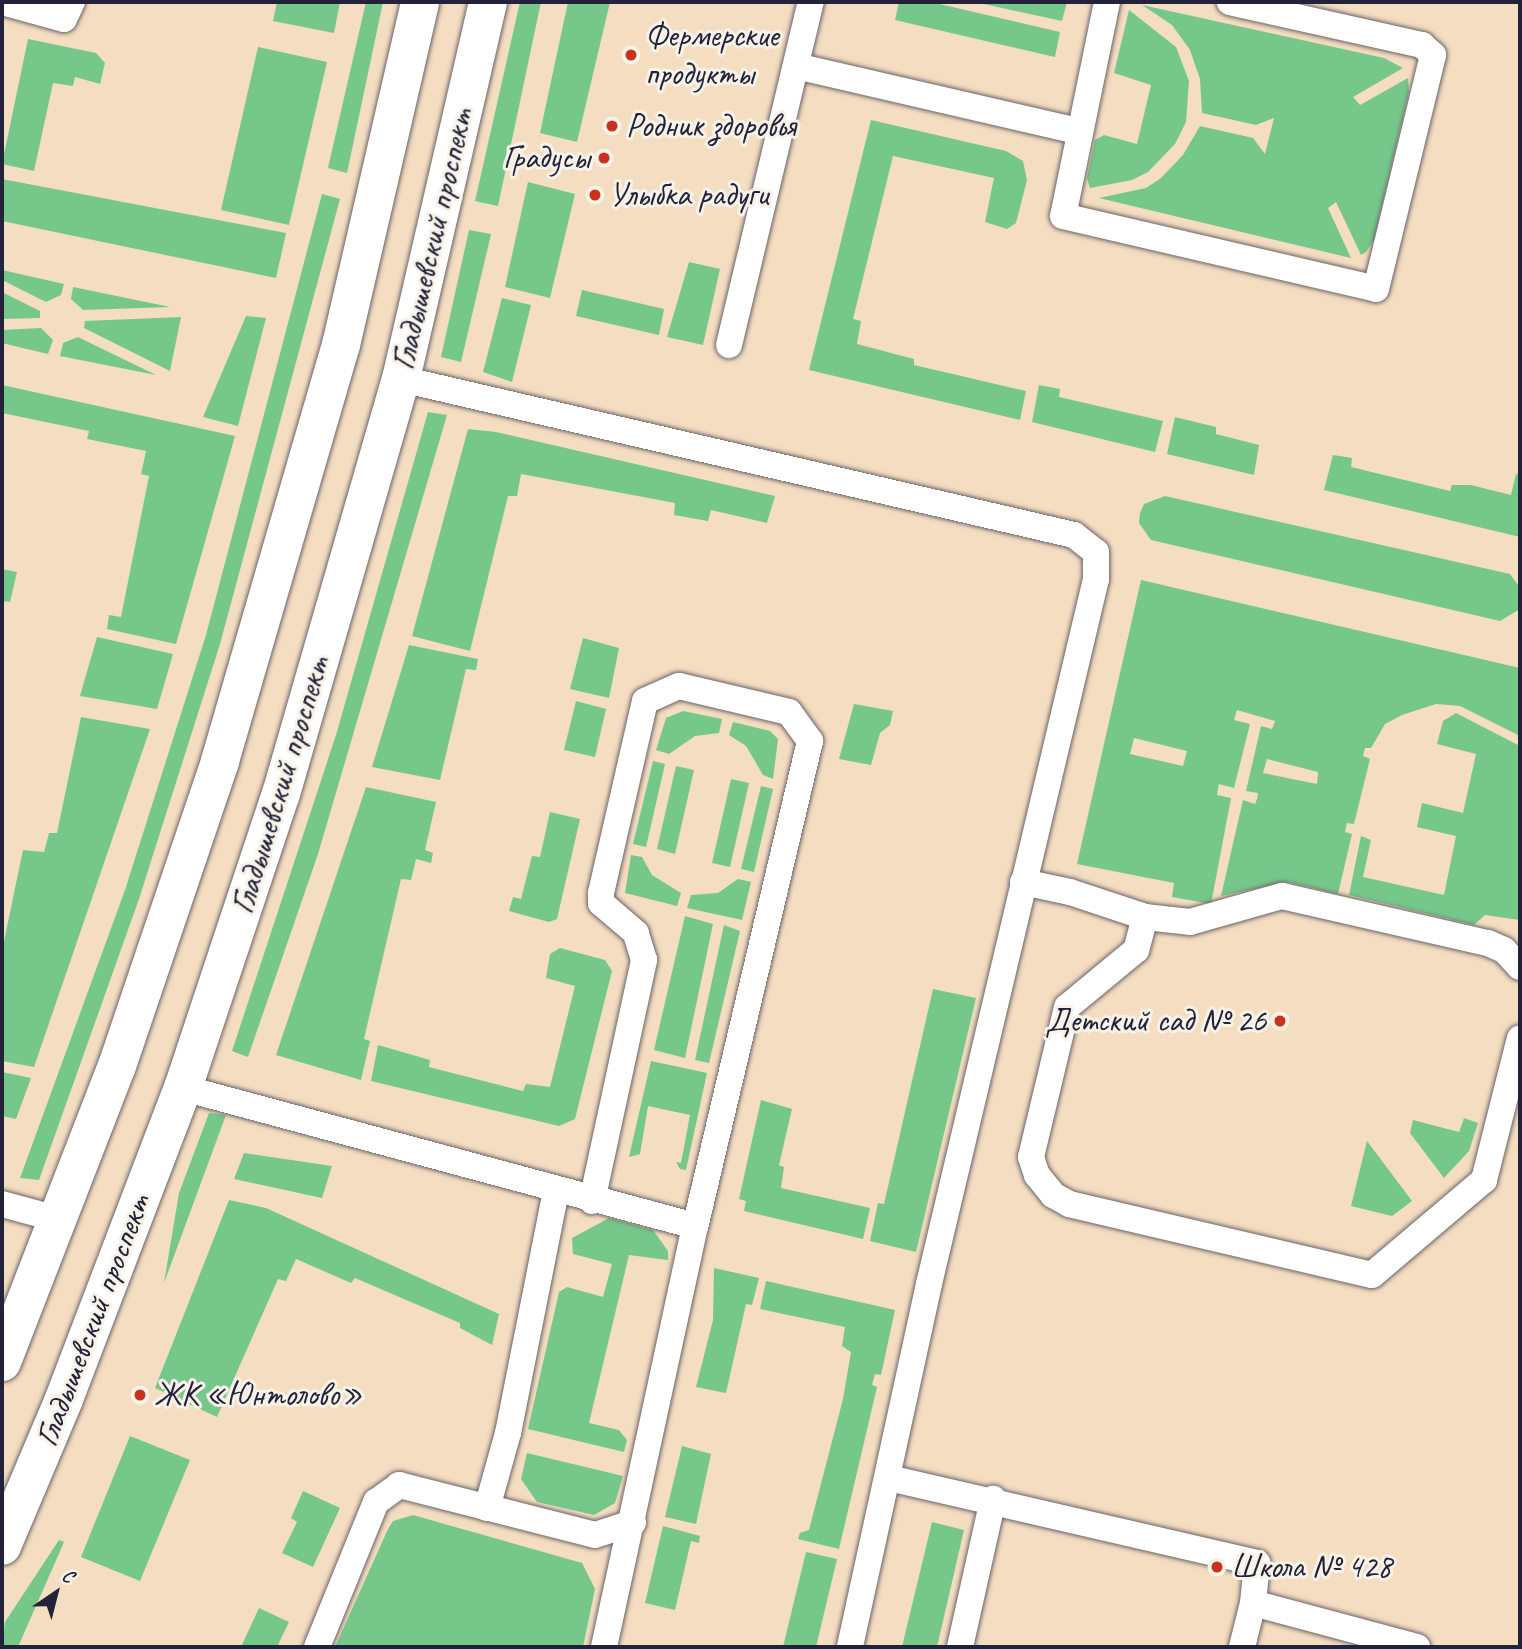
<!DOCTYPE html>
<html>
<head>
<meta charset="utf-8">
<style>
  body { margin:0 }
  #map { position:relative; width:1522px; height:1649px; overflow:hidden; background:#f4ddc0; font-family:Caveat,sans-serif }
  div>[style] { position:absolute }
  .green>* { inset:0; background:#76c88a }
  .roads { filter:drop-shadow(0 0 2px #6c636a) drop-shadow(0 0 2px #6c636a) }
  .service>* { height:26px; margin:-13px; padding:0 13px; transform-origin:13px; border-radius:13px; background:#fff }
  .minor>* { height:38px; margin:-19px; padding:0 19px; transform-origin:19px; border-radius:19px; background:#fff }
  .dots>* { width:19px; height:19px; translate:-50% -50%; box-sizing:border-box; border:4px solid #f7f3e8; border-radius:50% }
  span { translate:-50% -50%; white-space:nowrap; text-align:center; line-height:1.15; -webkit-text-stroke:6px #f7f3e8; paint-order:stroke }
  .poi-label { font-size:33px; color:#22223b }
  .left { translate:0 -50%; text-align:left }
  .right { translate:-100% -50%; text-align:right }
  .street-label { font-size:33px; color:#22223b }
  .frame { position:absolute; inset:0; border:4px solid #22223b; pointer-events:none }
  .north { position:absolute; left:21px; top:1558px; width:70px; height:70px; -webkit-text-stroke:5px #f7f3e8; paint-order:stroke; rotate:35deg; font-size:19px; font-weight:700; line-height:28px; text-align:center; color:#22223b }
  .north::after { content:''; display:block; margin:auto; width:24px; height:32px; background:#22223b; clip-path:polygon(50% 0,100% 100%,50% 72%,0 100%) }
</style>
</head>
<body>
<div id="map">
  <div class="green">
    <div style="clip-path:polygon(277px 2px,340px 2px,334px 33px,273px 21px)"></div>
    <div style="clip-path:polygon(366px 2px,383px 2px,347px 173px,328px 168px)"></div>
    <div style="clip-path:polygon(520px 2px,541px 2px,498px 206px,475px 201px)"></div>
    <div style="clip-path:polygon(568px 2px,610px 2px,577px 142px,540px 133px)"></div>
    <div style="clip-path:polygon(899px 2px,931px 2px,1060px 32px,1055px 57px,895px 20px)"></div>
    <div style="clip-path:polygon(975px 2px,1067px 2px,1062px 21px)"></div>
    <div style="clip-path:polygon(1142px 5px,1384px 58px,1403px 68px,1353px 97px,1360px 105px,1408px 78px,1409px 92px,1374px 240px,1366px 252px,1361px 255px,1336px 202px,1328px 208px,1351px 258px,1099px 198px,1146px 188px,1161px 178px,1183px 155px,1200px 126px,1253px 138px,1265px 154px,1274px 118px,1256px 125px,1202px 113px,1200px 79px,1190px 50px,1172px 25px)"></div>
    <div style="clip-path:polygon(1129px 10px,1176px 47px,1189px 81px,1186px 122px,1175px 144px,1148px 172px,1132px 180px,1090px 188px,1087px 178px,1095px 140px,1104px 135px,1137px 144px,1151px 85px,1114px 73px)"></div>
    <div style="clip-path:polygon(28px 39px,96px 53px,105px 63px,100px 84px,75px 77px,73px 86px,53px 83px,34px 171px,2px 164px)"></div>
    <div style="clip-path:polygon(258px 47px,327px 62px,289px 225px,221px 210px)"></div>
    <div style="clip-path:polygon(871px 120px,1006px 151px,1023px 161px,1027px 180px,1016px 223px,1007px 229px,985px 222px,994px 178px,893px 156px,853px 319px,861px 321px,857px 344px,914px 359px,914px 365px,1026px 391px,1020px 420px,809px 370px)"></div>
    <div style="clip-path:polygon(2px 179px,286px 233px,276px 278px,2px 221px)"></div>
    <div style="clip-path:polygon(528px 182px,575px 194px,550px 298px,505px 287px)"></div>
    <div style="clip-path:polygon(322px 194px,340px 199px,220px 644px,139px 899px,39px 1180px,20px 1178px,125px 890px,206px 635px)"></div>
    <div style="clip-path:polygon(469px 230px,491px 234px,461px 362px,441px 357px)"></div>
    <div style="clip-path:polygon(689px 262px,720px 269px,703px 345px,667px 337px)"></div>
    <div style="clip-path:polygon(2px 270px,64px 284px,61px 295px,46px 302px,2px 280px)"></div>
    <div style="clip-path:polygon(73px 287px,170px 307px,83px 310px,71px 299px)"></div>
    <div style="clip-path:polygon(582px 290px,664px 309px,659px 335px,576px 316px)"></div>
    <div style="clip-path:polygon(2px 292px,40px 311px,40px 318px,2px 319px)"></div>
    <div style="clip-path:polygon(502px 298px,531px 305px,512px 382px,483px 372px)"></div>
    <div style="clip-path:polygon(246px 316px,266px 318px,238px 426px,203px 417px)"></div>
    <div style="clip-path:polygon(181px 317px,170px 371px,84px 328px,85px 321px)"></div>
    <div style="clip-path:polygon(41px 328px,53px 340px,48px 354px,2px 343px,2px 330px)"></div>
    <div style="clip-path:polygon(78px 337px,156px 375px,60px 356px,63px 343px)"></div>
    <div style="clip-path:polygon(2px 385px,235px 436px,176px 644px,107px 629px,109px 615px,121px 617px,149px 476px,141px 474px,146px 451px,87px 439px,89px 431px,2px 413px)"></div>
    <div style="clip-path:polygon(1039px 385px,1060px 389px,1059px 397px,1163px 421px,1155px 452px,1032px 422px)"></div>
    <div style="clip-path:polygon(428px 412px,447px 415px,318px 854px,248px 1057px,232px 1051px,336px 735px)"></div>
    <div style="clip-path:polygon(1175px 417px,1216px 427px,1216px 434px,1259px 445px,1254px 475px,1167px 454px)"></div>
    <div style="clip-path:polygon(468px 429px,496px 432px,775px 496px,767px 523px,711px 510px,708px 521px,674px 515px,675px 503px,521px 474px,517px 496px,508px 496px,470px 651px,412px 636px)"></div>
    <div style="clip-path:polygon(1333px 455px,1352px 458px,1351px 467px,1450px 491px,1452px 485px,1471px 485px,1511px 495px,1516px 474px,1520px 474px,1520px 537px,1324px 490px)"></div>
    <div style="clip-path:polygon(1165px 496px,1510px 574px,1520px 588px,1520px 609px,1500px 621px,1151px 540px,1139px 523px,1140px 513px,1144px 504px)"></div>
    <div style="clip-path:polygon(2px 569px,17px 572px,10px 602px,2px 601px)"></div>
    <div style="clip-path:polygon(evenodd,1141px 580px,1520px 668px,1520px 736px,1460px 706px,1436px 704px,1402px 715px,1385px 724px,1371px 748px,1365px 748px,1363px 756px,1370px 759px,1354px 824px,1347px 823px,1345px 832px,1352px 834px,1338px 894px,1288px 882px,1221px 896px,1243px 800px,1255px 804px,1257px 799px,1258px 793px,1246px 791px,1261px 726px,1272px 729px,1275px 721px,1237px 710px,1234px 720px,1250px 724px,1234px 788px,1219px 784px,1218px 789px,1217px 795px,1231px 798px,1211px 904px,1172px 897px,1174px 883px,1077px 864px,1141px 580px,1134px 738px,1187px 751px,1183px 766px,1130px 754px,1134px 738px,1141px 580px,1267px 759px,1318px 772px,1317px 784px,1263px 773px,1267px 759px)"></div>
    <div style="clip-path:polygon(97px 637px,173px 654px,157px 709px,80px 696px)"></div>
    <div style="clip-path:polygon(583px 638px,619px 648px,609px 698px,570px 689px)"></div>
    <div style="clip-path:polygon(409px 645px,478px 659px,476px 670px,466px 669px,440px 780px,372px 767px)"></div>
    <div style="clip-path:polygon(576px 701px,606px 709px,595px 757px,564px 750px)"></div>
    <div style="clip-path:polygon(854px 704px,893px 711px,890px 725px,880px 733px,871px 765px,839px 759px)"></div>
    <div style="clip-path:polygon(683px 711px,722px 719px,719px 733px,695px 736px,669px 754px,656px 750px,666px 718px)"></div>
    <div style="clip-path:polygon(1456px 713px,1520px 746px,1520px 920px,1485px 915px,1474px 925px,1349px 895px,1361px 836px,1371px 840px,1363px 877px,1444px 895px,1456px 836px,1417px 827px,1422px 803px,1463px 813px,1476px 754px,1437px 744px,1443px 721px)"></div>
    <div style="clip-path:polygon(81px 717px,150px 729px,34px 1067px,2px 1061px,2px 951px,23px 850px,44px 852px,49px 833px,57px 833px)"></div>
    <div style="clip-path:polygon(733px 722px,770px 731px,778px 739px,773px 779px,763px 775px,746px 746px,729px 735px)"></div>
    <div style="clip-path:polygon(653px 761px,665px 764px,646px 847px,633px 844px)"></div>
    <div style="clip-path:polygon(676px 766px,694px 770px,675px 854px,657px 849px)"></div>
    <div style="clip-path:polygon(731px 779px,749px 783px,730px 867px,712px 863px)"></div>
    <div style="clip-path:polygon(761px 786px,773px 789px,754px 872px,741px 869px)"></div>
    <div style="clip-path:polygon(366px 787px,436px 802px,425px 850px,433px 853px,431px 863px,416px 859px,411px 880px,401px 879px,364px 1039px,370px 1041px,361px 1080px,276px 1055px)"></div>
    <div style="clip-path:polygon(550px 812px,580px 819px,557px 919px,549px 922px,509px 911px,513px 897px,521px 899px,532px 856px,540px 857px)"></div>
    <div style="clip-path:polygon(631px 855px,642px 857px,652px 875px,681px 893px,677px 906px,625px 893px)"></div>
    <div style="clip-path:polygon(738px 879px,751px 882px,742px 920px,687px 908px,691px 895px,718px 893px)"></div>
    <div style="clip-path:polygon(685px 916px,713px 924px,685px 1058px,654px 1050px)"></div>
    <div style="clip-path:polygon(724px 925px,740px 931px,709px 1063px,695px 1060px)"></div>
    <div style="clip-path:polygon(560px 948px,605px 960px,612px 971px,575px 1119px,559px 1126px,371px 1081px,378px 1045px,430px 1060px,429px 1067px,523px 1091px,526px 1084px,550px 1087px,575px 986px,546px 978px,550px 954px)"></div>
    <div style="clip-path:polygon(933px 989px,976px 998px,916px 1252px,870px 1241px,878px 1203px,884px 1204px)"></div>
    <div style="clip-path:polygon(651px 1061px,707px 1073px,686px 1170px,680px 1169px,676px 1162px,681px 1163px,690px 1115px,648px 1106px,640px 1154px,629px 1157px)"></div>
    <div style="clip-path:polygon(2px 1072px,31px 1078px,16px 1119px,2px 1116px)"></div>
    <div style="clip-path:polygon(761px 1100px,792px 1109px,779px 1165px,784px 1167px,781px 1188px,870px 1208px,863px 1239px,744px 1211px,746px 1201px,739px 1199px)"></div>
    <div style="clip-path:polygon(209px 1113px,226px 1115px,164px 1283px,179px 1193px)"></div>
    <div style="clip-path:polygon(1464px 1118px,1478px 1123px,1469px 1151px,1444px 1178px,1410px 1133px,1413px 1120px,1459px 1132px)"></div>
    <div style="clip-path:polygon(1367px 1141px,1412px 1201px,1392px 1216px,1351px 1206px)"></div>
    <div style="clip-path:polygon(244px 1153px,332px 1166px,322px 1198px,234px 1179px)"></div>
    <div style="clip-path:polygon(229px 1200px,266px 1208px,499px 1314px,492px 1345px,460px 1328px,460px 1323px,355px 1278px,351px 1283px,296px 1259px,286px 1281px,278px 1279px,217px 1417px,155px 1388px)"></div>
    <div style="clip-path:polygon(609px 1218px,653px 1230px,668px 1251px,668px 1260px,629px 1255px,589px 1423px,619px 1430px,627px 1440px,624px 1452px,528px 1429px,559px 1292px,567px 1287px,603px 1297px,612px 1264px,573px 1254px,572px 1238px)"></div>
    <div style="clip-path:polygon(714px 1268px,759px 1278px,752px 1305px,746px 1304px,726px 1393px,696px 1387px,713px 1320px)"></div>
    <div style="clip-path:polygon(766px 1281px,895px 1310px,881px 1375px,875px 1374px,872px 1385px,877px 1387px,839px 1549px,798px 1539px,800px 1533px,809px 1530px,843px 1399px,851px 1352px,842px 1346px,845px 1327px,760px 1309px)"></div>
    <div style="clip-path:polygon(130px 1436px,190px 1460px,140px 1581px,81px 1557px)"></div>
    <div style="clip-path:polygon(682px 1446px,711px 1454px,696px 1524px,665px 1517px)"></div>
    <div style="clip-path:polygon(527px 1453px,623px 1476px,615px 1503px,594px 1515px,537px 1502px,521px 1479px)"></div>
    <div style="clip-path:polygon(303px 1491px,340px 1508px,313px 1567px,282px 1553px,297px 1522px,291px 1518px)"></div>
    <div style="clip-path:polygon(413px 1515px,582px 1563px,595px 1589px,583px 1647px,335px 1647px,388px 1529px,393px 1521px)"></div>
    <div style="clip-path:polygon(932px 1522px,964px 1530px,937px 1647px,902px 1647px)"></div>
    <div style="clip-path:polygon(663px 1526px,700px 1536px,699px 1543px,691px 1541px,675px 1610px,645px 1603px)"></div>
    <div style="clip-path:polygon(59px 1540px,64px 1542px,18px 1647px,2px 1647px,5px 1622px)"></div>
    <div style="clip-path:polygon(806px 1552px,837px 1559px,816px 1647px,783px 1647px)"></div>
    <div style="clip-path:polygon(259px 1608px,289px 1622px,277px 1647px,241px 1647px)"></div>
  </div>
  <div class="roads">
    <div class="service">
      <div style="left:2px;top:2px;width:64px;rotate:15.3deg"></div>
      <div style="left:64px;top:19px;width:19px;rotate:-65deg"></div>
      <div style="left:1107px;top:2px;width:218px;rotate:101.6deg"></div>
      <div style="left:1063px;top:216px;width:321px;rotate:13.1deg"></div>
      <div style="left:1376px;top:289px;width:241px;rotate:-76.3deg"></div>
      <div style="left:1433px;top:55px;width:15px;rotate:-138deg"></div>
      <div style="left:1422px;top:45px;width:197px;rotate:-167.4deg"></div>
      <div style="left:796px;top:66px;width:288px;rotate:13deg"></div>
      <div style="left:729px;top:345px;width:353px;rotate:-76.6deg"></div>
      <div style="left:401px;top:379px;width:691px;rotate:13.05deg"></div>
      <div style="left:1074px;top:535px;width:28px;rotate:38deg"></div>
      <div style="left:1096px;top:552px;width:27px;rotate:90deg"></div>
      <div style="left:1096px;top:579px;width:725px;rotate:103.33deg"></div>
      <div style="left:929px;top:1284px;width:371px;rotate:102.3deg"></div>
      <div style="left:1023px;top:882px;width:48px;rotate:12deg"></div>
      <div style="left:1070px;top:892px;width:79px;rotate:18.4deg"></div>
      <div style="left:1145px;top:917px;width:45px;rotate:6.3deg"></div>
      <div style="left:1190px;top:922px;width:96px;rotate:-15.8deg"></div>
      <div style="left:1282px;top:896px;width:211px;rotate:12.9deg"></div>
      <div style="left:1488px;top:943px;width:17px;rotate:24deg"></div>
      <div style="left:1504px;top:950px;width:23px;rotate:47deg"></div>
      <div style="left:1145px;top:917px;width:34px;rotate:105deg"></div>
      <div style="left:1136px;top:950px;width:89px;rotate:140.4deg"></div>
      <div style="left:1067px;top:1007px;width:154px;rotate:103.5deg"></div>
      <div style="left:1031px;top:1157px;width:19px;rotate:72deg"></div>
      <div style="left:1037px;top:1175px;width:26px;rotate:51deg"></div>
      <div style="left:1053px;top:1195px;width:18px;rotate:29deg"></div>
      <div style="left:1069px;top:1204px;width:311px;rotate:13.2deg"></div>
      <div style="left:1372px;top:1275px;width:147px;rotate:-40.3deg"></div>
      <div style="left:1484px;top:1180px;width:146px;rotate:-75.8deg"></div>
      <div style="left:183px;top:1088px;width:530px;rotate:15.08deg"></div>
      <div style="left:592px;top:1201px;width:247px;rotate:-77.8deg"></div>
      <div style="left:644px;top:960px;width:28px;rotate:-107deg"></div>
      <div style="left:636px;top:933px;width:46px;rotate:-139.4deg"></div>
      <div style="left:601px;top:903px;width:10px;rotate:-90deg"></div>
      <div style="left:601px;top:893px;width:197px;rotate:-77.1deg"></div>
      <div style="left:645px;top:701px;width:37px;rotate:-24deg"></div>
      <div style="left:679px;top:686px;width:113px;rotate:13.3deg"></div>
      <div style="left:789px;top:712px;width:36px;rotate:54deg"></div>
      <div style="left:810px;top:741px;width:498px;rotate:103.3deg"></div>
      <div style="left:695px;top:1226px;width:431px;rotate:102.2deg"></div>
      <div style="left:2px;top:1204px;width:61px;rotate:15.2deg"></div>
      <div style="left:889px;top:1478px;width:378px;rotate:13deg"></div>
      <div style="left:1257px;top:1563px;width:40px;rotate:95.7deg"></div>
      <div style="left:487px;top:1508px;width:78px;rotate:-74.4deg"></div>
      <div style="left:508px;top:1433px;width:247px;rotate:-78.8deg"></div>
      <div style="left:317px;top:1647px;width:157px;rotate:-67.9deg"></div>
      <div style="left:376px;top:1502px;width:29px;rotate:-36deg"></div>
      <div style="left:399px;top:1485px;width:202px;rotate:14.3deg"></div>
      <div style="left:595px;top:1535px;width:40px;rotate:-18deg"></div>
      <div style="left:960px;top:1647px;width:152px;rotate:-77.4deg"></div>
      <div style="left:1242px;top:1647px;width:45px;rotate:-76deg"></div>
      <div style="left:1253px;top:1603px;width:170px;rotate:15deg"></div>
    </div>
    <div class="minor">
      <div style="left:2px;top:1362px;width:318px;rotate:-68.8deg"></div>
      <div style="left:117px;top:1066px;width:322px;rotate:-71.3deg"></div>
      <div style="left:220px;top:761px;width:433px;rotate:-73.8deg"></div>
      <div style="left:341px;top:345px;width:352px;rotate:-77deg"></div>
      <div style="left:2px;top:1546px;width:160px;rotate:-67.1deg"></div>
      <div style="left:64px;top:1399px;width:333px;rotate:-69.1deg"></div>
      <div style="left:183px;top:1088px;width:310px;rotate:-71.6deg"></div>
      <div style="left:281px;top:794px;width:432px;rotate:-73.9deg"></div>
      <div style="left:401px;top:379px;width:387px;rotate:-77deg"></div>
    </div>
  </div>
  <div class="dots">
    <div style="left:631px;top:55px;background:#c8321e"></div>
    <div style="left:612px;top:126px;background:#c8321e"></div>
    <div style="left:604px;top:158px;background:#c8321e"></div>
    <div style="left:595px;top:195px;background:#c8321e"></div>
    <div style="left:1280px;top:1021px;background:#c8321e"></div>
    <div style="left:140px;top:1395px;background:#c8321e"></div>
    <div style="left:1217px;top:1567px;background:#c8321e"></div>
  </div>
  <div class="poi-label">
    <span class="left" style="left:645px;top:55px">Фермерские<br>продукты</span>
    <span class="left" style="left:626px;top:126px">Родник здоровья</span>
    <span class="right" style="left:590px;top:158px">Градусы</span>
    <span class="left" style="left:609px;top:195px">Улыбка радуги</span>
    <span class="right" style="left:1266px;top:1021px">Детский сад № 26</span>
    <span class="left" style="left:154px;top:1395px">ЖК «Юнтолово»</span>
    <span class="left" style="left:1231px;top:1567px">Школа № 428</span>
  </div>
  <div class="street-label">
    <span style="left:433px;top:239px;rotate:-77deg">Гладышевский проспект</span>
    <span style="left:281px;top:785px;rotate:-73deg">Гладышевский проспект</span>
    <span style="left:93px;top:1320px;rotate:-69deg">Гладышевский проспект</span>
  </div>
  <div class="frame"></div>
  <div class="north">С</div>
</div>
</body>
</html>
